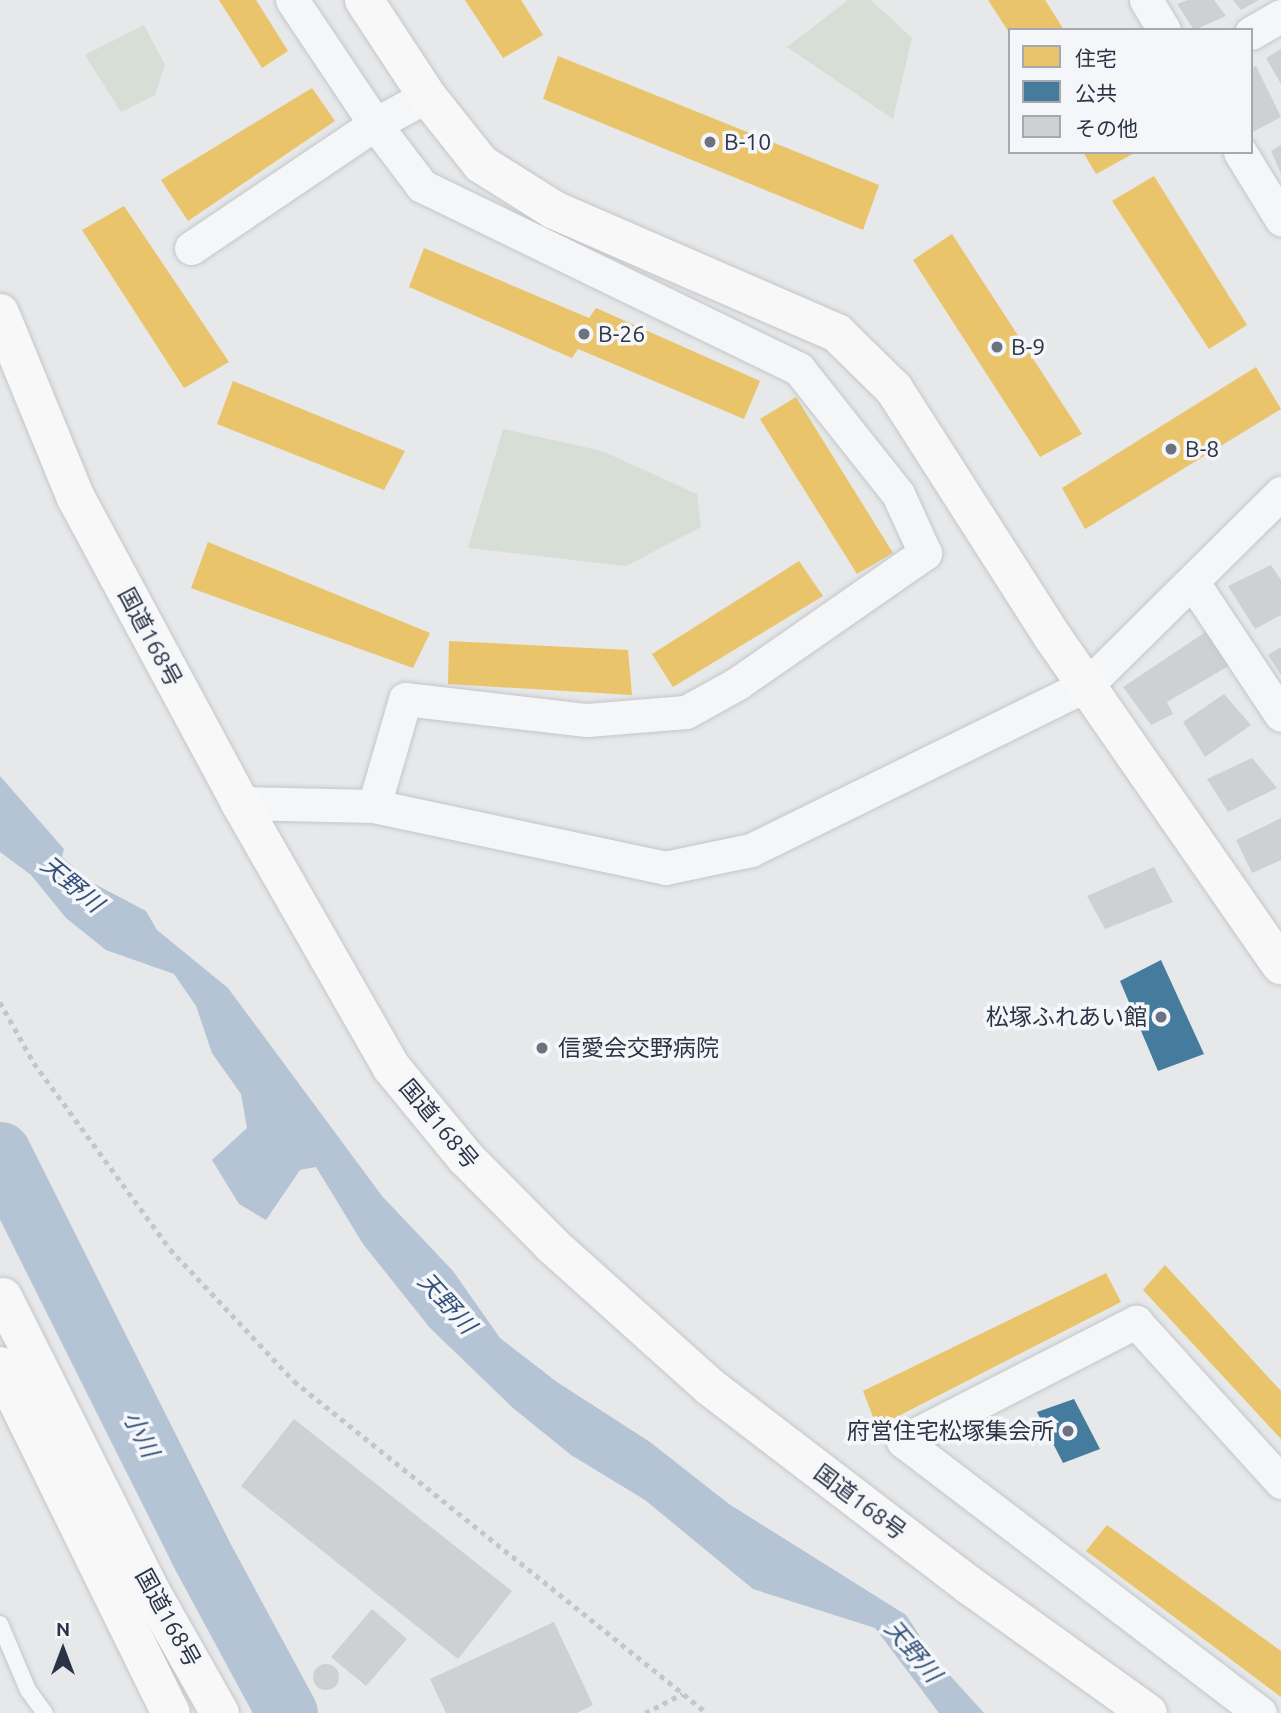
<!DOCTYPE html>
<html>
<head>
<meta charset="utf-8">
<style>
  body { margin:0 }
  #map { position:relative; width:1281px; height:1713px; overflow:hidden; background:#e6e8ea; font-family:Ubuntu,"Noto Sans JP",sans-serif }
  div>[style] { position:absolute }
  .green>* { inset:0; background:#d6ded6 }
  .water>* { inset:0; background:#b4c4d5 }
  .homes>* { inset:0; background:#e9c46a }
  .public>* { inset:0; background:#457b9d }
  .river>* { height:61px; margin:-30.5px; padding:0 30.5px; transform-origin:30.5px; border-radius:30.5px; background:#b4c4d5 }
  .building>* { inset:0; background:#ced0d3 }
  .round { border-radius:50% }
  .path>* { height:4.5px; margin-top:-2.25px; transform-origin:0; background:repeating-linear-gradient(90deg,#c5c6ca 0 5px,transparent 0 10px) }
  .roads { filter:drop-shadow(0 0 2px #c4c6c8) drop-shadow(0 0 2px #c4c6c8) }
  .lane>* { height:16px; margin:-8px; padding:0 8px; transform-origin:8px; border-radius:8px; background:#f5f6f7 }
  .street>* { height:33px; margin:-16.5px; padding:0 16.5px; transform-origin:16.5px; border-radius:16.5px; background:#f5f6f7 }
  .secondary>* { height:38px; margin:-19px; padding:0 19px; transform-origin:19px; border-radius:19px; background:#f8f8f8 }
  .highway>* { height:38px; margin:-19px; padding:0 19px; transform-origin:19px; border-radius:19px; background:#f8f8f8 }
  .dots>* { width:19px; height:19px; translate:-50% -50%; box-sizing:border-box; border:4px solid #f4f6f9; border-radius:50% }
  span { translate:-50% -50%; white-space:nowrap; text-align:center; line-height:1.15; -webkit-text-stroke:7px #f4f6f9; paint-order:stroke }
  .poi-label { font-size:23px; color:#2b3445 }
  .left { translate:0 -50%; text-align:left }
  .right { translate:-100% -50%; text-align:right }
  .street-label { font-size:23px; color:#2b3445 }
  .water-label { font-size:24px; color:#34527a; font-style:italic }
  .legend { position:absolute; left:1008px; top:28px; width:245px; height:126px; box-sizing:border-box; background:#f4f6f9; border:2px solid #a4a8b1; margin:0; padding:9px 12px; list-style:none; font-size:21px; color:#2b3445 }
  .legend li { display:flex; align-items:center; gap:14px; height:35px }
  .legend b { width:35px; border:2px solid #a4a8b1 }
  .north { position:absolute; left:28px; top:1615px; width:70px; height:70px; -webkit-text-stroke:5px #f4f6f9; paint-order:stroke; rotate:0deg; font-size:19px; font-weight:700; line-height:28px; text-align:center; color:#2b3445 }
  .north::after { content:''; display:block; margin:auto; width:24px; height:32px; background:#2b3445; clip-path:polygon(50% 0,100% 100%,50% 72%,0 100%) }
</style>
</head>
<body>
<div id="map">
  <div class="green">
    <div style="clip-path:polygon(848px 0,871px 0,912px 38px,893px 119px,787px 47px)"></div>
    <div style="clip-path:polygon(144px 25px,165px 65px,155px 95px,121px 112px,85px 55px)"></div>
    <div style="clip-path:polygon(503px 429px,602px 451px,697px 494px,701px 527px,626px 566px,468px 548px)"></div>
  </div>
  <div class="water">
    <div style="clip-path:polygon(0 776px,64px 849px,62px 857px,91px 882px,146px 911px,157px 930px,228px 988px,382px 1196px,453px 1271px,500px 1338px,557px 1382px,650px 1442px,729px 1504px,906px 1615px,935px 1659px,984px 1713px,939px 1713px,875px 1628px,753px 1589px,645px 1500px,571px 1455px,513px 1408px,430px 1328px,363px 1244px,316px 1167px,300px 1170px,266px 1220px,239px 1204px,212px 1160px,247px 1128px,241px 1094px,212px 1053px,196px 1006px,174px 974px,106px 950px,66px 918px,31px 875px,0 852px)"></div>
  </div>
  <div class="homes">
    <div style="clip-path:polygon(219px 0,256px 0,288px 51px,262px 68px)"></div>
    <div style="clip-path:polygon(465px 0,521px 0,543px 35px,503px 58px)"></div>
    <div style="clip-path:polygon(988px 0,1045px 0,1064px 30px,1010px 30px,1010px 34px)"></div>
    <div style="clip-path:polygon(558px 56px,879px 185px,863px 230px,543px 99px)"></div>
    <div style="clip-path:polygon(312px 88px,335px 121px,188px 221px,161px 180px)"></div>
    <div style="clip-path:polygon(1083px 152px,1136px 152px,1096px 174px)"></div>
    <div style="clip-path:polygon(1154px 176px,1247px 325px,1209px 349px,1112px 201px)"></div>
    <div style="clip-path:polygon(124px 206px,229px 362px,184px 388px,82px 230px)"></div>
    <div style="clip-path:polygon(952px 234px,1082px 434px,1040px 457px,913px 260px)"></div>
    <div style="clip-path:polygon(424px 248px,589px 318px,596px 308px,760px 381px,744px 419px,578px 349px,572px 358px,409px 287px)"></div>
    <div style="clip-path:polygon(1256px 367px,1281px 409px,1085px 529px,1062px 488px)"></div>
    <div style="clip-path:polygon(233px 381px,405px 451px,384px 490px,217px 424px)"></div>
    <div style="clip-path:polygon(796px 397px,893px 553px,857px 574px,760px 419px)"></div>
    <div style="clip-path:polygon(208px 542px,430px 633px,413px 668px,191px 588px)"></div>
    <div style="clip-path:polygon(799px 561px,823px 596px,673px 687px,652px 654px)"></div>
    <div style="clip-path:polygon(449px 641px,628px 650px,632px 695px,448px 684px)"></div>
    <div style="clip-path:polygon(1165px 1265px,1281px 1391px,1281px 1439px,1143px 1290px)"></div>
    <div style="clip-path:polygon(1106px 1273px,1121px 1302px,877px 1427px,863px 1391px)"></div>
    <div style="clip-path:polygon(1107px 1525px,1281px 1651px,1281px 1697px,1086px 1551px)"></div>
  </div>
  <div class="public">
    <div style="clip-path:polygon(1161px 960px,1204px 1054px,1158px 1071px,1120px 981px)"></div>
    <div style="clip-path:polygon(1074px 1399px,1100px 1449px,1063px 1463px,1037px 1412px)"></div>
  </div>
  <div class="river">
    <div style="left:0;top:1152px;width:445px;rotate:63.4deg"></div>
    <div style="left:199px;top:1550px;width:185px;rotate:61.6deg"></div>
  </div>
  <div class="building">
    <div style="clip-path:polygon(1188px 0,1214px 0,1226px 16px,1194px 30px,1177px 4px)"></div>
    <div style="clip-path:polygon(1233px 0,1259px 0,1241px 10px)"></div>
    <div style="clip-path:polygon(1281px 49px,1281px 84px,1266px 58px)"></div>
    <div style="clip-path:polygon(1256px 66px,1281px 117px,1253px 132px,1251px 68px)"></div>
    <div style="clip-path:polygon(1281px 145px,1281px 174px,1271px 151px)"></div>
    <div style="clip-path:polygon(1271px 565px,1281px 580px,1281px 615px,1255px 629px,1228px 586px)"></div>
    <div style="clip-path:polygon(1207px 631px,1232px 664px,1167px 702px,1173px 714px,1151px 725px,1123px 687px)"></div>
    <div style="clip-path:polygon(1281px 647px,1281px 675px,1268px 655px)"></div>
    <div style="clip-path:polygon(1224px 694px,1251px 725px,1205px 757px,1183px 722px)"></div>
    <div style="clip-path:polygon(1252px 758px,1277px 788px,1228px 812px,1207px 779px)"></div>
    <div style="clip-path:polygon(1281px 818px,1281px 860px,1252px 873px,1236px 840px)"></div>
    <div style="clip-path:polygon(1154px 867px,1173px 902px,1105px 929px,1087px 896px)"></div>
    <div style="clip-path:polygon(294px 1419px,512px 1591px,458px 1659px,241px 1486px)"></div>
    <div style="clip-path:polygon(372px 1609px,407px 1639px,366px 1686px,331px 1657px)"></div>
    <div style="clip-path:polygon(554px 1622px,593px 1705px,577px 1713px,446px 1713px,430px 1679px)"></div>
    <div class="round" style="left:313px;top:1664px;width:26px;height:26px"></div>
  </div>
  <div class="path">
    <div style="left:0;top:1002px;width:70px;rotate:60.9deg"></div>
    <div style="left:34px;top:1063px;width:230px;rotate:53.8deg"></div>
    <div style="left:170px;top:1249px;width:181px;rotate:46.8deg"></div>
    <div style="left:294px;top:1381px;width:530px;rotate:38.79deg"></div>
    <div style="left:645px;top:1713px;width:42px;rotate:-27.2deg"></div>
  </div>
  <div class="roads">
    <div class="lane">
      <div style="left:0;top:1624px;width:72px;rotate:67deg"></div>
      <div style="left:28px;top:1690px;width:29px;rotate:54deg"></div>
    </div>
    <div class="street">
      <div style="left:1146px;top:0;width:35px;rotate:59deg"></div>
      <div style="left:1251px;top:33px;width:34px;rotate:-30deg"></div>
      <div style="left:1240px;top:152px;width:79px;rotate:58.5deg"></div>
      <div style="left:191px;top:248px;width:222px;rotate:-34deg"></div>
      <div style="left:375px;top:124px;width:149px;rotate:-123.8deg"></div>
      <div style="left:1194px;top:584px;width:157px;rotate:56.4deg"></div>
      <div style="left:240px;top:803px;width:134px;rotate:1.3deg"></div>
      <div style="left:374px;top:806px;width:298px;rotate:12deg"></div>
      <div style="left:665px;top:868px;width:88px;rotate:-11.8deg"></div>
      <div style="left:751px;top:850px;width:376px;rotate:-26.2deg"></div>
      <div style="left:1088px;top:684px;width:272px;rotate:-44.7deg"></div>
      <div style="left:374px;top:806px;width:111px;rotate:-73.8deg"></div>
      <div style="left:405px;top:699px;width:183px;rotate:6.6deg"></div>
      <div style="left:587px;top:720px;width:99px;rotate:-4.6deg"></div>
      <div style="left:686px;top:712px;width:60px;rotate:-29.1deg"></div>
      <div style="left:738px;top:683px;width:228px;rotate:-34.8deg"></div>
      <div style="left:925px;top:553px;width:65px;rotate:-114.6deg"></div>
      <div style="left:898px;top:494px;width:159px;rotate:-128.4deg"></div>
      <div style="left:799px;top:369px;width:419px;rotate:-154.1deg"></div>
      <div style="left:422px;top:186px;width:78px;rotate:-127.2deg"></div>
      <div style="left:375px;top:124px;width:59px;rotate:-28.3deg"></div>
      <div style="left:1260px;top:1713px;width:449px;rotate:-142.7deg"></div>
      <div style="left:903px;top:1441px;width:262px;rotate:-27.1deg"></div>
      <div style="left:1136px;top:1322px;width:216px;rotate:47.8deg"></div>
    </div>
    <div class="secondary">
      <div style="left:364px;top:0;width:115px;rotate:56.7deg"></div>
      <div style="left:427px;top:96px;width:87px;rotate:51.5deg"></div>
      <div style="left:481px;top:164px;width:86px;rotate:32.2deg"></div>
      <div style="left:554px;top:210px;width:309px;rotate:23.5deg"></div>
      <div style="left:837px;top:333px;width:80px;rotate:44.5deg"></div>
      <div style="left:894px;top:389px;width:293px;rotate:57.4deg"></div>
      <div style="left:1052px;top:636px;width:401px;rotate:55.2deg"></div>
    </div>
    <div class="highway">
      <div style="left:0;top:313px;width:200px;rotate:67.7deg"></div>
      <div style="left:76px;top:498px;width:346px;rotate:61.7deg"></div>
      <div style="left:240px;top:803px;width:305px;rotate:60.2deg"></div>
      <div style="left:392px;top:1068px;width:117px;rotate:50.6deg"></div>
      <div style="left:466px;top:1158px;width:122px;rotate:45.3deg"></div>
      <div style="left:552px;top:1245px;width:212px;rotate:41.9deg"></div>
      <div style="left:710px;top:1387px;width:326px;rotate:37.4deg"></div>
      <div style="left:969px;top:1585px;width:220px;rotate:35.6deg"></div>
      <div style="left:3px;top:1297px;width:331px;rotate:63.3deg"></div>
      <div style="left:152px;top:1593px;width:138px;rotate:60.5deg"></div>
      <div style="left:0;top:1366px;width:387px;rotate:63.8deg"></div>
    </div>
  </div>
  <div class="dots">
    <div style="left:710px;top:142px;background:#6c737f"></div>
    <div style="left:584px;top:334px;background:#6c737f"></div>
    <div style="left:997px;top:347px;background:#6c737f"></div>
    <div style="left:1171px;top:449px;background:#6c737f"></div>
    <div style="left:1161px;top:1017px;background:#6c737f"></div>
    <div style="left:542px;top:1048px;background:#6c737f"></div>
    <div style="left:1068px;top:1431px;background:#6c737f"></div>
  </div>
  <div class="poi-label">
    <span class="left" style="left:724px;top:142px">B-10</span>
    <span class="left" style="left:598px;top:334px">B-26</span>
    <span class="left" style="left:1011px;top:347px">B-9</span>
    <span class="left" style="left:1185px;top:449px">B-8</span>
    <span class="right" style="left:1147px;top:1017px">松塚ふれあい館</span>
    <span class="left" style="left:558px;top:1048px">信愛会交野病院</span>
    <span class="right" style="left:1054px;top:1431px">府営住宅松塚集会所</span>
  </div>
  <div class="street-label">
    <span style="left:150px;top:637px;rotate:62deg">国道168号</span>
    <span style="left:439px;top:1124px;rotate:50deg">国道168号</span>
    <span style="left:860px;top:1502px;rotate:37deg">国道168号</span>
    <span style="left:168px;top:1618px;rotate:61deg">国道168号</span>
  </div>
  <div class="water-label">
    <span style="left:72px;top:884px;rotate:40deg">天野川</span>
    <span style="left:447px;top:1303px;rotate:48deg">天野川</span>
    <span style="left:141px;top:1434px;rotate:63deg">小川</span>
    <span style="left:913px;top:1651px;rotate:50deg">天野川</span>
  </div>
  <ul class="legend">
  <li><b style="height:19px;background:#e9c46a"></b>住宅</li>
  <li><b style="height:19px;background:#457b9d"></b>公共</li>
  <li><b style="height:19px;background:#ced0d3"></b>その他</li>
  </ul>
  <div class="north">N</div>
</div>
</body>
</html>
